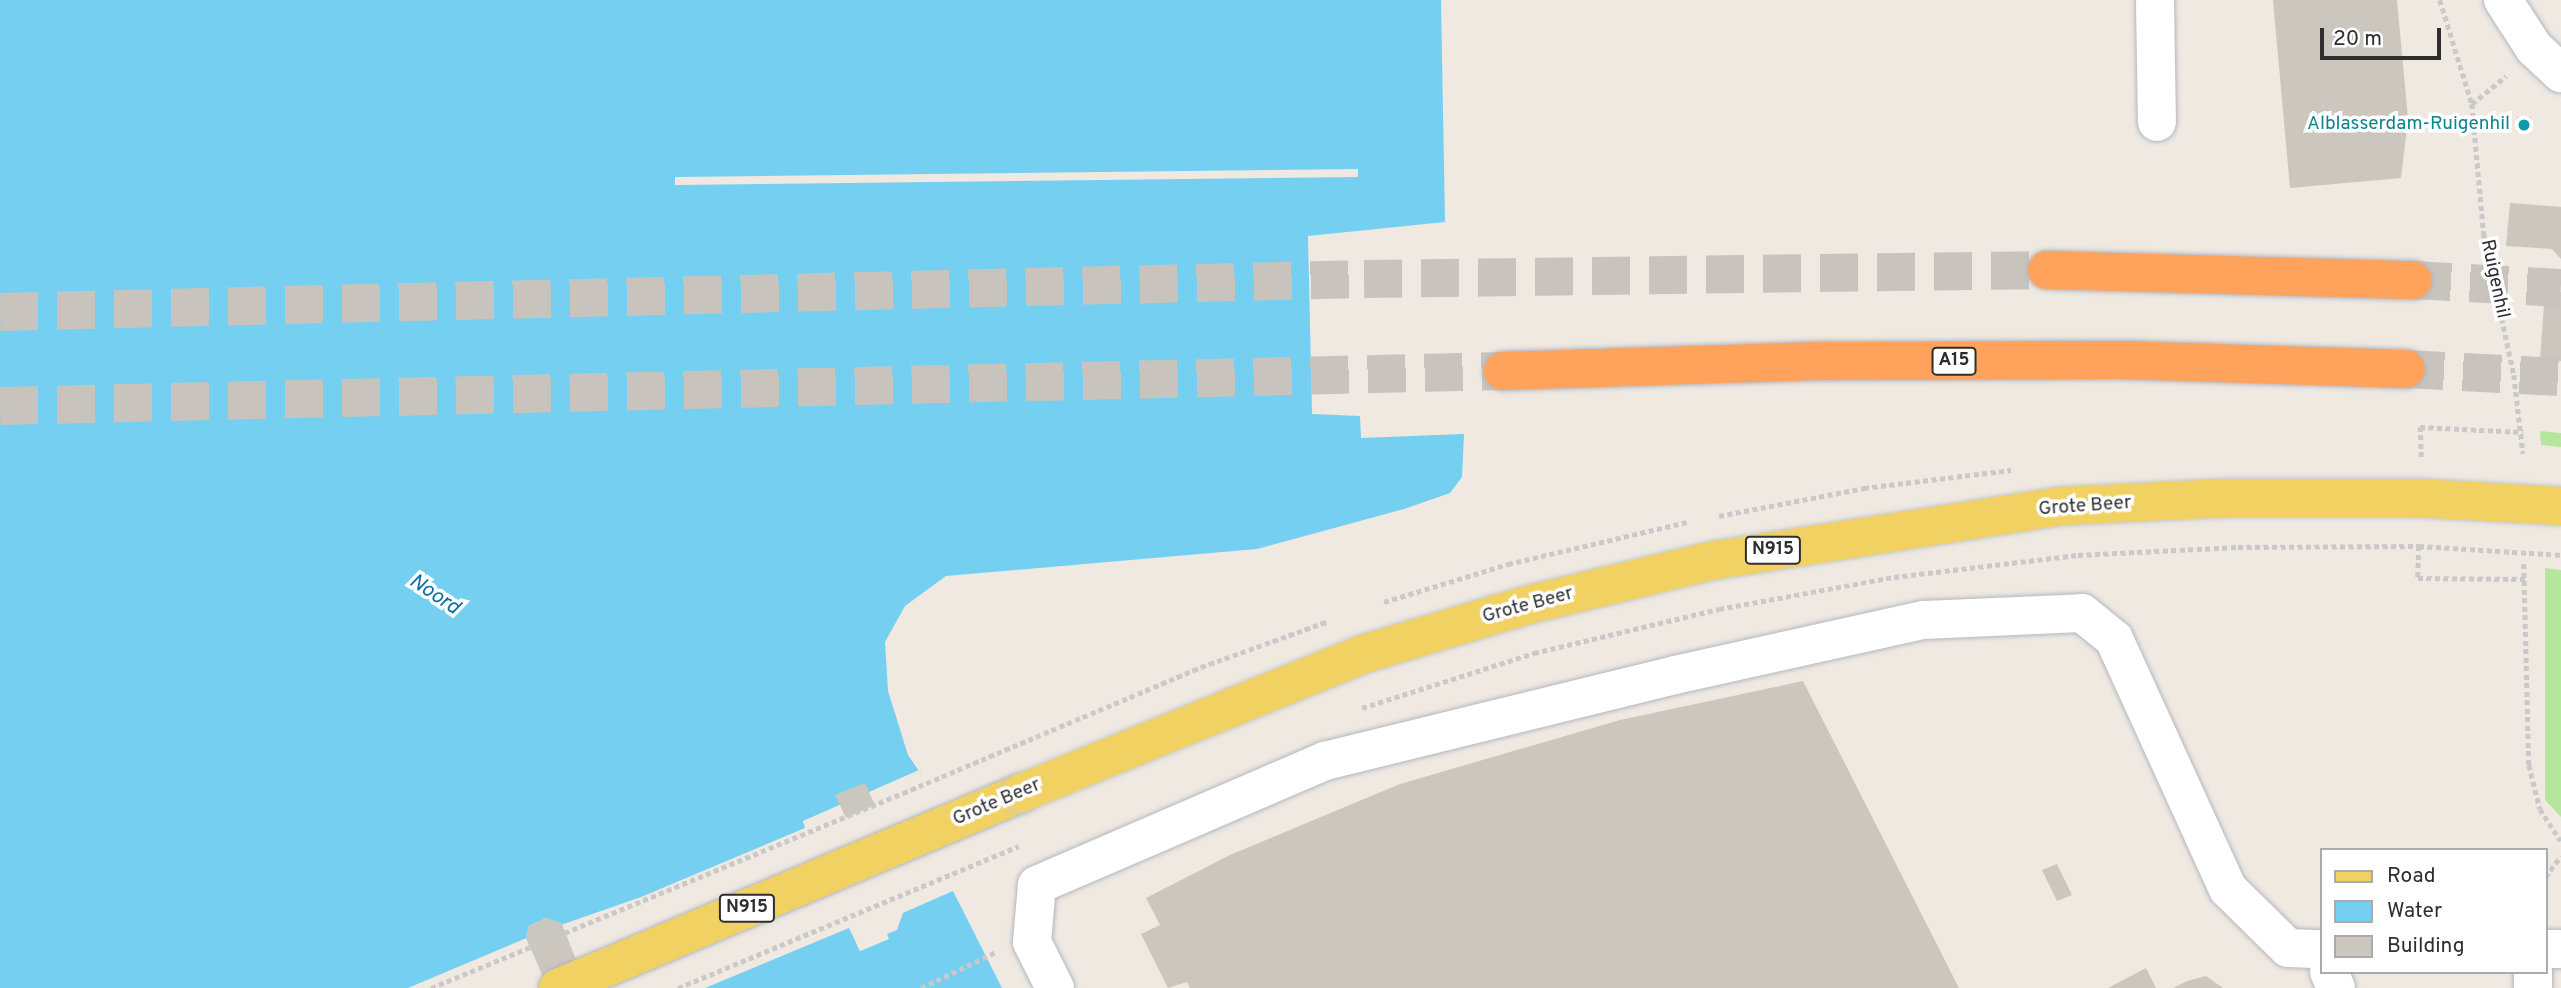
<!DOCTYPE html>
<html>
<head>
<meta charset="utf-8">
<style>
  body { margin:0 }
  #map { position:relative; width:2561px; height:988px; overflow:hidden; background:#efe9e1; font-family:Overpass,sans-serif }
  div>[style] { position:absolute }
  .green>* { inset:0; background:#b6e59e }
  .water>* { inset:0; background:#75cff0 }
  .pier>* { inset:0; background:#efe9e1 }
  .building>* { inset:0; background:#cbc7bf }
  .highway-tunnel>* { height:38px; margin-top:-19px; transform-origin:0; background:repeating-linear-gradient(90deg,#c8c4bd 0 38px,transparent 0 57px) }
  .path>* { height:4.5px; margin-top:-2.25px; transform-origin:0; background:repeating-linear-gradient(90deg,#c9c9c9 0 5px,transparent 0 8.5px) }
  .roads { filter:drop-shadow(0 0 2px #b4b7c1) drop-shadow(0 0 2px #b4b7c1) }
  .minor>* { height:38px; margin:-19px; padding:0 19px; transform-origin:19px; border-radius:19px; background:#fff }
  .major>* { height:38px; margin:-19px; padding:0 19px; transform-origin:19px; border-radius:19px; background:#f2d163 }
  .highway>* { height:38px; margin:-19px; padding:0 19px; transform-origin:19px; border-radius:19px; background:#ffa35c }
  .path-bridge>* { height:4.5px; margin-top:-2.25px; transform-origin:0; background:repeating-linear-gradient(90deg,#c9c9c9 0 5px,transparent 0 8.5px) }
  .bridges { filter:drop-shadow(0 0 2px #c9c9c9) drop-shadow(0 0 2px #c9c9c9) }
  .major-bridge>* { height:38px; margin:-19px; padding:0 19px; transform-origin:19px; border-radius:19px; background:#f2d163 }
  .dots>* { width:19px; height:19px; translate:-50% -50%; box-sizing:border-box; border:4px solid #fff; border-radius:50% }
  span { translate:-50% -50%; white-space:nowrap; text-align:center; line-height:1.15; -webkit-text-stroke:7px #fff; paint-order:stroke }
  .shield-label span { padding:2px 5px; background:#fff; border:2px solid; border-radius:5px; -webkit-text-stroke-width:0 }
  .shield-label { font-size:18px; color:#2e2e2e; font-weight:700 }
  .culture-label { font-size:19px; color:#0d838f }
  .right { translate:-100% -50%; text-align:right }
  .street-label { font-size:19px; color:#2e2e2e }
  .water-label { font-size:21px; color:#0d6fa3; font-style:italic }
  .legend { position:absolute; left:2320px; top:848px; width:228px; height:126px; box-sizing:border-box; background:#fff; border:2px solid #ababab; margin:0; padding:9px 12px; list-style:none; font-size:21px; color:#2e2e2e }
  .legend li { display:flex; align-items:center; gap:14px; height:35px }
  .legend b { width:35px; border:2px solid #ababab }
  .scale { position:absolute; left:2320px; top:28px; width:121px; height:32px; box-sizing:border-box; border:4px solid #2e2e2e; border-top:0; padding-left:9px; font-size:21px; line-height:24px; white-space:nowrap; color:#2e2e2e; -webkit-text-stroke:5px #fff; paint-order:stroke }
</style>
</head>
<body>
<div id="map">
  <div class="green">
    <div style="clip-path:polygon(2540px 431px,2561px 433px,2561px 447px,2541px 445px)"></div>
    <div style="clip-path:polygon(2545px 568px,2561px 570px,2561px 817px,2545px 800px)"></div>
  </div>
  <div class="water">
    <div style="clip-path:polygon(evenodd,0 0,1441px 0,1445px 222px,1308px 236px,1312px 414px,1360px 416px,1361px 438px,1464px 434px,1462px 477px,1450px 493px,1404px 509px,1257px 549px,946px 576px,905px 606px,885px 642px,888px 691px,908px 755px,921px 774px,803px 821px,860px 951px,888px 939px,887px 934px,902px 913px,953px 891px,1002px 988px,587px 988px,562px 924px,546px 918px,529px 926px,526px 938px,548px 988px,0 988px,0 0,1358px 169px,1358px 177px,675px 185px,675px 177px,1358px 169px)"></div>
  </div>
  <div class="pier">
    <div style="clip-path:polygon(919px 770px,922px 778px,808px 823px,862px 947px,884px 937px,901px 910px,952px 887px,956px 889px,903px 913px,897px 930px,887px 934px,889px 939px,860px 951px,849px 928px,705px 988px,584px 988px,558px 926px,641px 897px,805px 828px,803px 821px)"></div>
    <div style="clip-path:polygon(529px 937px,551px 988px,408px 988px)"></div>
  </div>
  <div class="building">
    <div style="clip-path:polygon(2273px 0,2397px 0,2408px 119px,2401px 178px,2290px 188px)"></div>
    <div style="clip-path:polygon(2517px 117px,2531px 117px,2531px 132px,2516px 132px)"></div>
    <div style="clip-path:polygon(2510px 203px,2561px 207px,2561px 259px,2552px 249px,2506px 246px)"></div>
    <div style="clip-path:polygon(2545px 291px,2561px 292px,2561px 361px,2540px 360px)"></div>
    <div style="clip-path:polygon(1803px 681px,1959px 988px,1190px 988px,1187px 982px,1168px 988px,1141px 934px,1160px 925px,1146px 898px,1230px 855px,1400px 784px,1620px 720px)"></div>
    <div style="clip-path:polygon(865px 783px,875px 805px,846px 818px,835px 795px)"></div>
    <div style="clip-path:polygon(2057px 864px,2072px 895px,2057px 901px,2042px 870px)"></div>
    <div style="clip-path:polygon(546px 918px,562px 924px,587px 988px,548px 988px,526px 938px,529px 926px)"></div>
    <div style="clip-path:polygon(2146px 968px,2156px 988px,2108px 988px)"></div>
    <div style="clip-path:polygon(2206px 976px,2223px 988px,2173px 988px,2187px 981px)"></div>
  </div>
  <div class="highway-tunnel">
    <div style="left:2413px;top:280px;width:148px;rotate:3.1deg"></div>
    <div style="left:0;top:312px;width:1364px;rotate:-1.39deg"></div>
    <div style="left:1364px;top:279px;width:683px;rotate:-0.75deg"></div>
    <div style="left:2406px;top:369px;width:155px;rotate:3deg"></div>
    <div style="left:0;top:406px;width:1503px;rotate:-1.33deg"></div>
  </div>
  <div class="path">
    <div style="left:2440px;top:0;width:109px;rotate:72.9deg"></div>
    <div style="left:2472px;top:104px;width:132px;rotate:84.8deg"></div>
    <div style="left:2484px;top:235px;width:143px;rotate:77.9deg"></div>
    <div style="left:2514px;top:375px;width:79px;rotate:83.4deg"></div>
    <div style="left:2472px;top:104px;width:44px;rotate:-39.5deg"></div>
    <div style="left:2421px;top:457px;width:30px;rotate:-92deg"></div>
    <div style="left:2420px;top:427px;width:103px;rotate:2.8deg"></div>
    <div style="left:2524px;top:564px;width:201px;rotate:88.6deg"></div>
    <div style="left:2529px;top:765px;width:45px;rotate:76deg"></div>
    <div style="left:2540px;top:809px;width:38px;rotate:57deg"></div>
    <div style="left:1362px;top:708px;width:181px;rotate:-17.7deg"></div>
    <div style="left:1534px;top:653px;width:190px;rotate:-13.4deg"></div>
    <div style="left:1719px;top:609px;width:178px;rotate:-10.4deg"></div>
    <div style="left:1894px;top:577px;width:185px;rotate:-6.8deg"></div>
    <div style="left:2078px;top:555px;width:160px;rotate:-2.9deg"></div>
    <div style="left:2238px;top:547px;width:181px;rotate:-0.3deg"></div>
    <div style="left:2419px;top:546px;width:32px;rotate:92deg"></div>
    <div style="left:2418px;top:578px;width:107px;rotate:0.5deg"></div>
    <div style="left:2545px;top:877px;width:26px;rotate:-53deg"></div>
    <div style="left:431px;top:988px;width:511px;rotate:-22.45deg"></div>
    <div style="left:678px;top:988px;width:369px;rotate:-22.6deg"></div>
    <div style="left:921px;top:988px;width:83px;rotate:-25.6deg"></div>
  </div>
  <div class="roads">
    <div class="minor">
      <div style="left:2155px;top:0;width:122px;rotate:89.1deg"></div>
      <div style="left:2503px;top:0;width:57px;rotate:57.1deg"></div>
      <div style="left:2534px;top:48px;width:37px;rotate:43deg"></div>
      <div style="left:2545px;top:949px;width:16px"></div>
      <div style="left:2329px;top:972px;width:17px;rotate:66deg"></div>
      <div style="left:2533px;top:972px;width:16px;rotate:90deg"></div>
      <div style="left:1055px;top:988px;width:51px;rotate:-116.6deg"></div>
      <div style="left:1032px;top:942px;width:57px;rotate:-85deg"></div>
      <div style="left:1037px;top:885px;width:314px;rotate:-23.3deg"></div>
      <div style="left:1325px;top:761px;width:360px;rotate:-13.8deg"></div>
      <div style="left:1675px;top:675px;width:255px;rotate:-12.5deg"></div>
      <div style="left:1924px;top:620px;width:158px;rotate:-2.5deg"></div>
      <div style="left:2082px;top:613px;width:41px;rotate:39.1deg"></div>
      <div style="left:2114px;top:639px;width:275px;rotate:65.5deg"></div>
      <div style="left:2228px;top:889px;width:84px;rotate:44.5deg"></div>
      <div style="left:2288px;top:948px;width:33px;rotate:2deg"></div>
    </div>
    <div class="major">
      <div style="left:558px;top:988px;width:502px;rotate:-22.84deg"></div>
    </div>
    <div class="highway">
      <div style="left:2047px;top:270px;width:366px;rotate:1.6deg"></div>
      <div style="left:1503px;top:371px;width:324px;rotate:-1.8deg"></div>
      <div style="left:1827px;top:361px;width:295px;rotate:-0.2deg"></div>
      <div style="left:2122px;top:360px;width:284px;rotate:1.8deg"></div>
    </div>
  </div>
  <div class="path-bridge">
    <div style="left:1719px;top:516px;width:148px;rotate:-10.9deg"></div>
    <div style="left:1864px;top:488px;width:148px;rotate:-7deg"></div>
    <div style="left:2419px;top:546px;width:142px;rotate:3.6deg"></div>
    <div style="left:1384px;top:602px;width:130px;rotate:-17deg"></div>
    <div style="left:1508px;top:564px;width:184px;rotate:-13.2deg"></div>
    <div style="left:903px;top:793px;width:324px;rotate:-22.9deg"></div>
    <div style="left:1201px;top:667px;width:136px;rotate:-19.8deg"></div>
  </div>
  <div class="bridges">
    <div class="major-bridge">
      <div style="left:1021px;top:793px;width:369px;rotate:-22.1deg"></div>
      <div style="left:1363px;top:654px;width:171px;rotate:-16.6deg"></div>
      <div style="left:1527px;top:605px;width:188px;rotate:-13.5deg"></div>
      <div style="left:1710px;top:561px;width:356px;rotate:-8.9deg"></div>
      <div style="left:2062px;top:506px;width:165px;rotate:-2.8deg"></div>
      <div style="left:2227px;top:498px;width:191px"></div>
      <div style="left:2418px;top:498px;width:143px;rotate:3.2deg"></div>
    </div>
  </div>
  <div class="dots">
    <div style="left:2524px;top:125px;background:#0f9aa8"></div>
  </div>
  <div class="shield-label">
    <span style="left:1954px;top:361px">A15</span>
    <span style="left:1773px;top:550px">N915</span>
    <span style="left:747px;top:908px">N915</span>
  </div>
  <div class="culture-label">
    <span class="right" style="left:2510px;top:125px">Alblasserdam-Ruigenhil</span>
  </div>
  <div class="street-label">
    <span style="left:2494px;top:279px;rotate:78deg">Ruigenhil</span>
    <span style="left:2085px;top:507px;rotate:-4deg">Grote Beer</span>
    <span style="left:1528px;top:606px;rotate:-15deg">Grote Beer</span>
    <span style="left:997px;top:803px;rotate:-23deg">Grote Beer</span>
  </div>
  <div class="water-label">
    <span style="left:434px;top:595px;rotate:34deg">Noord</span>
  </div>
  <ul class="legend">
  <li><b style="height:9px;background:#f2d163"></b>Road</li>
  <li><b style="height:19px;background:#75cff0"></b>Water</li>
  <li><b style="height:19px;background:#cbc7bf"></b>Building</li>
  </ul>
  <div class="scale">20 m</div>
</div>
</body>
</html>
